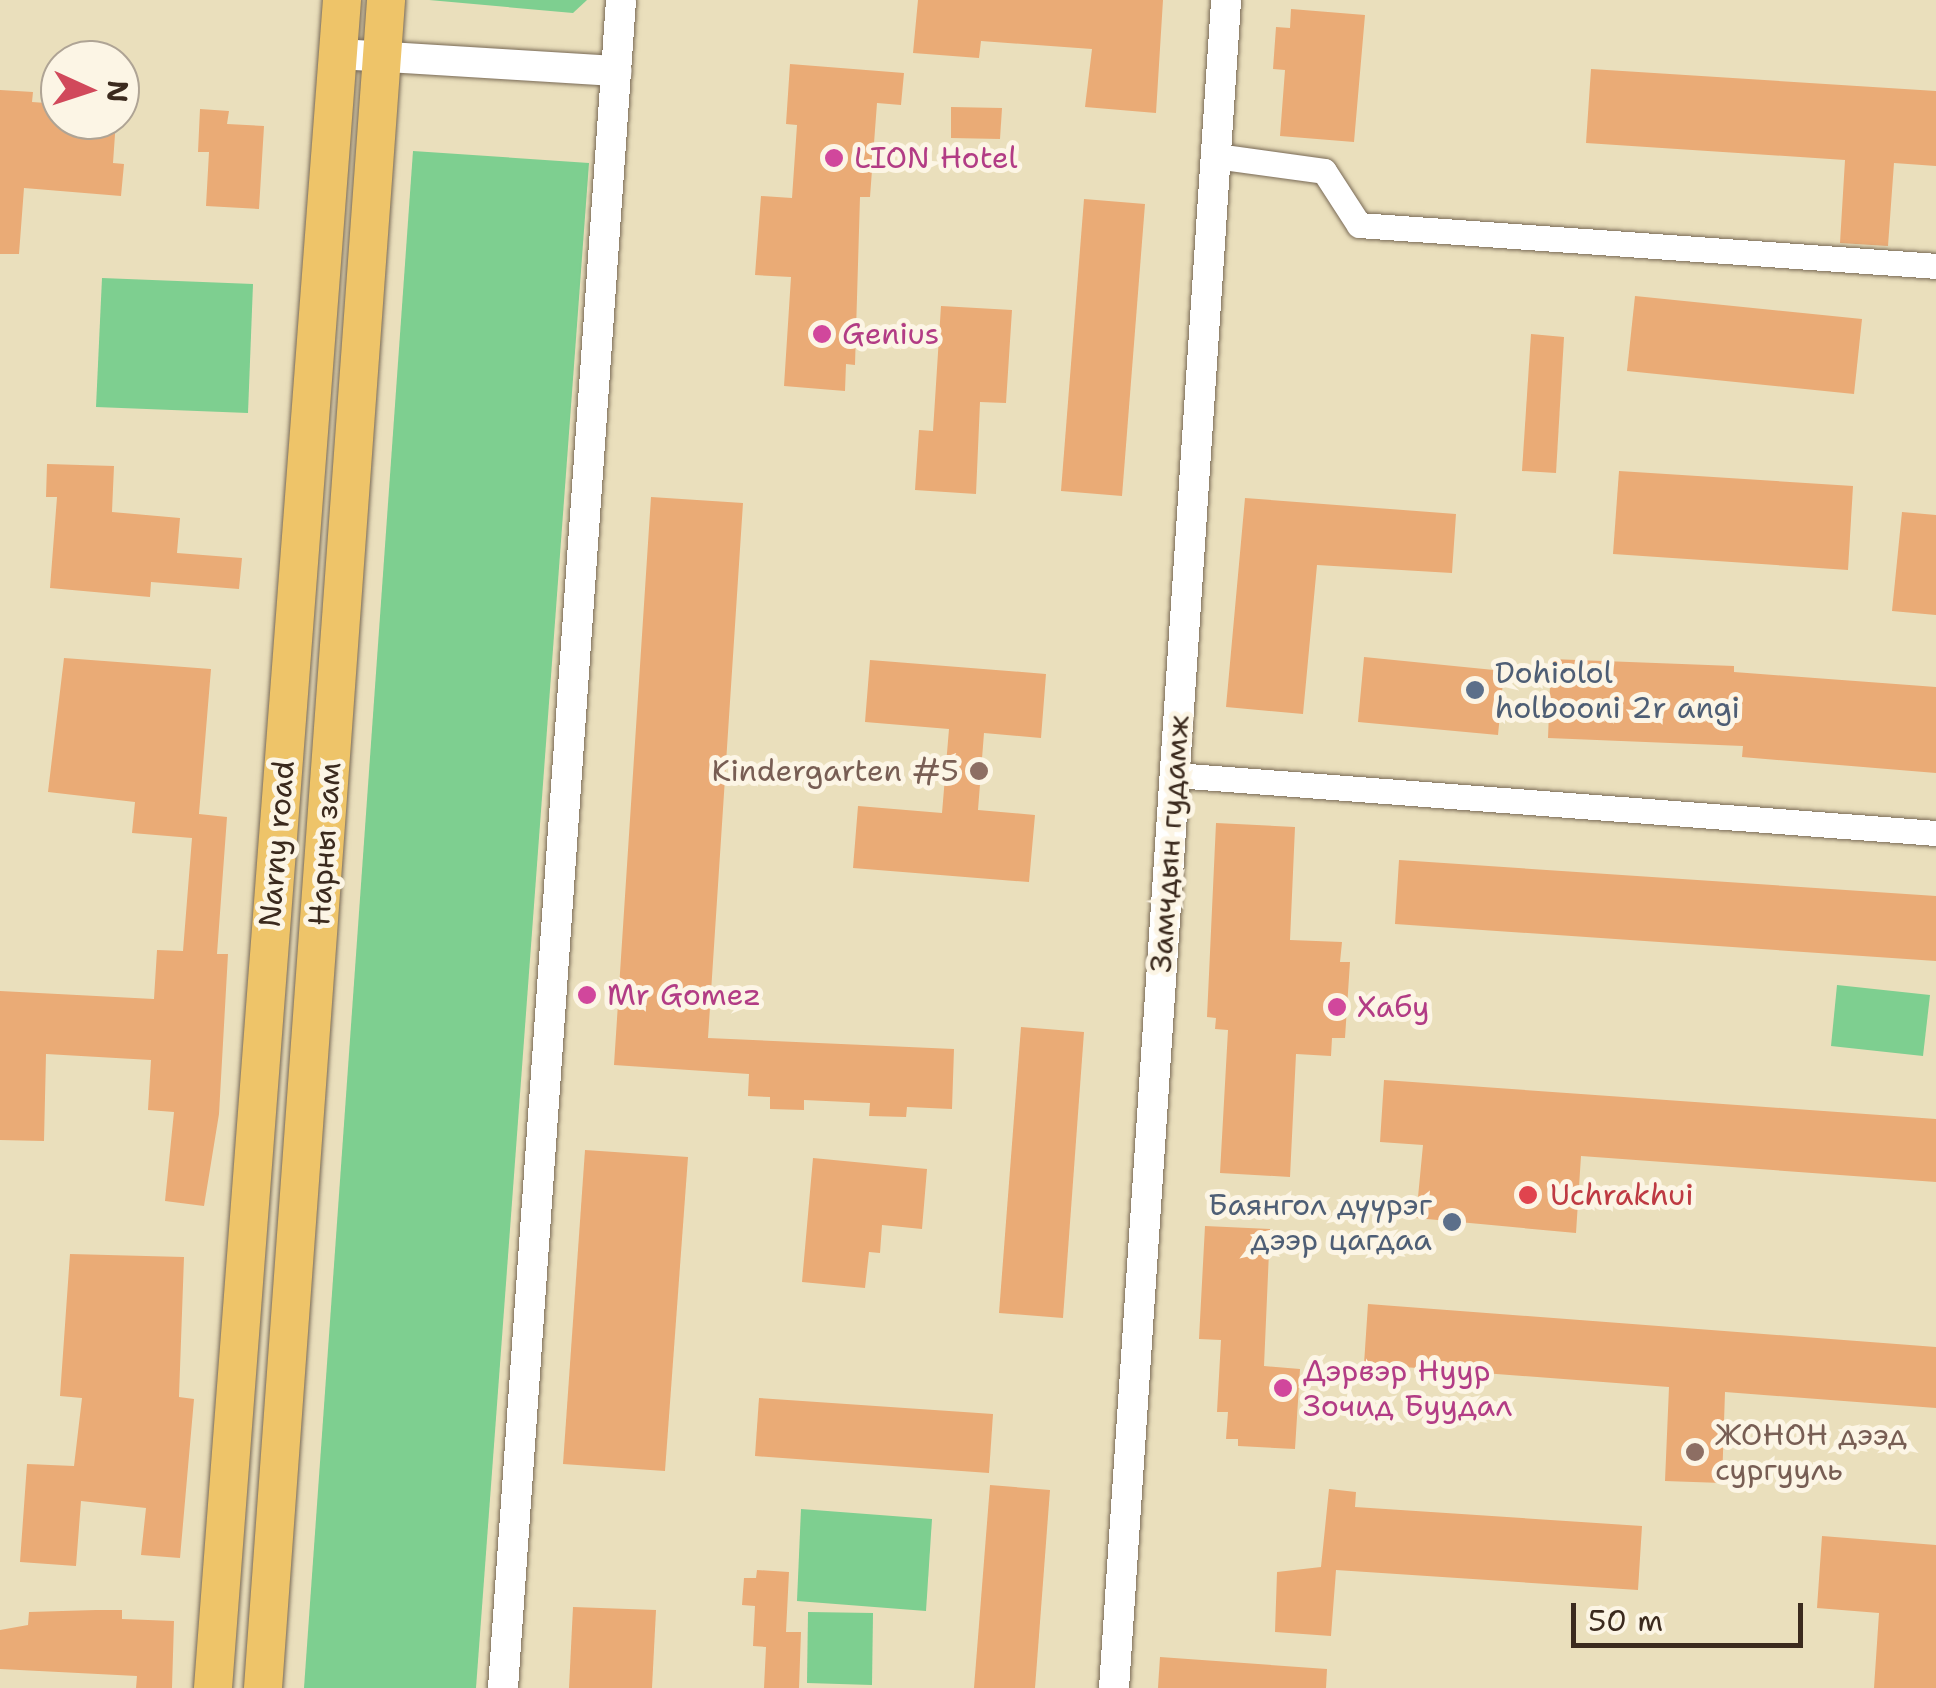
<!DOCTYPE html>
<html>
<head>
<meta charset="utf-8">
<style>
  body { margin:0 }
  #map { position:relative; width:1936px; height:1688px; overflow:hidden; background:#eadfbc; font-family:"Shantell Sans",sans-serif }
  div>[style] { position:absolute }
  .green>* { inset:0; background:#7ecf90 }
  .building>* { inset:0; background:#eaab76 }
  .roads { filter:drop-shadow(0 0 2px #786955) drop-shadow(0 0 2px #786955) }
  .minor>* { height:25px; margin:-12.5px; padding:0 12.5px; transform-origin:12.5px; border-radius:12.5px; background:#fff }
  .tertiary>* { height:30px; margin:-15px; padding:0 15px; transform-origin:15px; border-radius:15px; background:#fff }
  .primary>* { height:38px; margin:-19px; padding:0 19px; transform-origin:19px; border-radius:19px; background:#eec469 }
  .dots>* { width:28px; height:28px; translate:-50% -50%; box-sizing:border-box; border:5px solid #fcf5e5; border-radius:50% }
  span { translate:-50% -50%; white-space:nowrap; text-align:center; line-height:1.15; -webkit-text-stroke:10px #fcf5e5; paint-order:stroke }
  .hotel-label { font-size:30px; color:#b23c85 }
  .left { translate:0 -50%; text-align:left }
  .service-label { font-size:30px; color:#4e5e75 }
  .right { translate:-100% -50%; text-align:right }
  .education-label { font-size:30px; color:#785e54 }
  .street-label { font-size:30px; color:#3b2a1e }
  .health-label { font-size:30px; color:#be3a42 }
  .north { position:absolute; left:40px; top:40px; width:100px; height:100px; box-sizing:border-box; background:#fcf5e5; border:2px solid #afa495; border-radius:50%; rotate:93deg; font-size:28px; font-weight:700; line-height:40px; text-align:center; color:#3b2a1e }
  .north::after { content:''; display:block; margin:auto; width:35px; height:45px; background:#d1495b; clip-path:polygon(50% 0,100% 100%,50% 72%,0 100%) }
  .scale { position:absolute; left:1571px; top:1603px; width:232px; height:45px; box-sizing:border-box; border:5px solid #3b2a1e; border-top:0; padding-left:12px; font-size:30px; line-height:35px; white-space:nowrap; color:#3b2a1e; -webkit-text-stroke:8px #fcf5e5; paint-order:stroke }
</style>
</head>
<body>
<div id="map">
  <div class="green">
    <div style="clip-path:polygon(429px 0,587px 0,573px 13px)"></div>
    <div style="clip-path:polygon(413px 151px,589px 163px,476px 1688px,304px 1688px)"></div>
    <div style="clip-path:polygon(102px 278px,253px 284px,248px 413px,96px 407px)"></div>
    <div style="clip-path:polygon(1837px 985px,1930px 995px,1923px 1056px,1831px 1046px)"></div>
    <div style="clip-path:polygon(801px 1509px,932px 1519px,926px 1611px,797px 1601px)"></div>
    <div style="clip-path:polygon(808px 1612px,873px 1613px,872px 1685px,807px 1683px)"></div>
  </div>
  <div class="building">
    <div style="clip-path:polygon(918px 0,1163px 0,1156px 113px,1085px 107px,1092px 49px,981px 41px,979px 58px,913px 53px)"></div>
    <div style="clip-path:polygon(1291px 9px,1365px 15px,1354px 142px,1280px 136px,1285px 70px,1273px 69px,1276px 27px,1290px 28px)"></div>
    <div style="clip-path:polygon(790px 64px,904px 73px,901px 105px,877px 103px,870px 197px,860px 197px,855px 365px,846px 364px,845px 391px,784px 386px,791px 277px,755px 275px,761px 196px,792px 198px,797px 125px,786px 124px)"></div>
    <div style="clip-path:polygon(1591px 69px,1936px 91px,1936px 166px,1894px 163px,1888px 246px,1840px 243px,1845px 160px,1586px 143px)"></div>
    <div style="clip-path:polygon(0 90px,33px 92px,32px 102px,60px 104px,60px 120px,116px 120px,113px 163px,124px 164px,121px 196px,24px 188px,19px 254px,0 254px)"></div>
    <div style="clip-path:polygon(951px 107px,1002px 108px,1000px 139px,951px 138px)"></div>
    <div style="clip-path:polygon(200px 109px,229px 111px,227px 124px,264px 126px,259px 209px,206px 206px,209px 152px,198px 152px)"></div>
    <div style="clip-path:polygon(1084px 199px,1145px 204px,1122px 496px,1061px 491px)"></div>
    <div style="clip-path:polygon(1635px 296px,1862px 319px,1854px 394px,1627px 371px)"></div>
    <div style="clip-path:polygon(941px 306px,1012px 310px,1006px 403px,980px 402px,976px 494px,915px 490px,919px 430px,933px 431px)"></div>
    <div style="clip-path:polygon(1531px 334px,1564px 337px,1556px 473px,1522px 471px)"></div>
    <div style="clip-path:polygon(47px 464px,114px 466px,112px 512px,180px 518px,177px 553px,242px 558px,239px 589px,151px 582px,150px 597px,50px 588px,57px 497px,46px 497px)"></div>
    <div style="clip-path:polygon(1619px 471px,1853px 486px,1848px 570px,1613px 554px)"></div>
    <div style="clip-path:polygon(651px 497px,743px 503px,708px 1038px,954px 1049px,952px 1109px,907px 1107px,906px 1117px,869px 1116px,870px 1103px,804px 1100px,804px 1110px,770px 1109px,770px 1097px,748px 1096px,749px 1074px,614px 1065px)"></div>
    <div style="clip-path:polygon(1245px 498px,1456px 514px,1452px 573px,1317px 565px,1303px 714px,1226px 707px)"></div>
    <div style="clip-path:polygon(1902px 512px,1936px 515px,1936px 615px,1892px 611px)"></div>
    <div style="clip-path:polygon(1364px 657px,1504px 671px,1498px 735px,1358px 722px)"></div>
    <div style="clip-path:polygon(64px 658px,211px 669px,199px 814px,227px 817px,217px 954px,228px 954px,219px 1114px,204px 1206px,165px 1201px,174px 1112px,148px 1110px,151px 1060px,46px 1054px,44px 1141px,0 1140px,0 991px,154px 999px,157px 950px,183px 951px,192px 838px,132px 833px,135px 802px,48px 792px)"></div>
    <div style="clip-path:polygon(1551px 659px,1734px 666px,1734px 672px,1936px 687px,1936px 773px,1742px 757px,1743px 746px,1548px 738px)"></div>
    <div style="clip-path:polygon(870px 660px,1046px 674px,1041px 738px,984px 733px,978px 810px,1035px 815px,1029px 882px,853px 868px,858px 806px,942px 813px,949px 729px,865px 722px)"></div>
    <div style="clip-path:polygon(1216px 823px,1295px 827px,1290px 940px,1342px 942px,1340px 962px,1350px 962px,1345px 1038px,1332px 1038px,1331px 1056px,1296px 1054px,1290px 1177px,1220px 1173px,1228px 1030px,1215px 1029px,1216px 1018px,1207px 1017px)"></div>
    <div style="clip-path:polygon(1399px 860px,1936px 896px,1936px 961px,1395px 924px)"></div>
    <div style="clip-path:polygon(1021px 1027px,1084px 1032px,1063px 1318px,999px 1313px)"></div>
    <div style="clip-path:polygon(1384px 1080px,1936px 1119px,1936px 1182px,1581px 1156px,1576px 1233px,1416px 1218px,1423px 1145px,1380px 1142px)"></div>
    <div style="clip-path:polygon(585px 1150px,688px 1157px,665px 1471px,563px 1464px)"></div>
    <div style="clip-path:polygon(813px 1158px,927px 1169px,922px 1229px,882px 1225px,880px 1253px,869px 1252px,865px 1288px,802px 1282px)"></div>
    <div style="clip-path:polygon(1205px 1226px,1270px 1229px,1264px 1366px,1300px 1369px,1295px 1449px,1238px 1446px,1238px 1439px,1226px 1439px,1228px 1412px,1217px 1412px,1221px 1340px,1199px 1339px)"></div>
    <div style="clip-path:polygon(70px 1254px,184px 1257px,179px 1397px,194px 1399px,180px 1558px,141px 1555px,146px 1508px,81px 1501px,76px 1566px,20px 1562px,27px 1464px,74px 1466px,82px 1398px,60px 1396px)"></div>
    <div style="clip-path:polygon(1368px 1304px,1936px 1347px,1936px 1408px,1725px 1392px,1722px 1483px,1665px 1481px,1669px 1387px,1364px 1364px)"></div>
    <div style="clip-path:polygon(759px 1398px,993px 1414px,989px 1473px,755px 1456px)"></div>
    <div style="clip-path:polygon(990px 1485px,1050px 1490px,1035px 1688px,974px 1688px)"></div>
    <div style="clip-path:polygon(1329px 1489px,1356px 1492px,1355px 1507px,1642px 1526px,1638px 1590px,1336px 1570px,1331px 1636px,1275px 1632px,1277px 1572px,1321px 1567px)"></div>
    <div style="clip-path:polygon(1822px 1536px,1936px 1545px,1936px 1688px,1874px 1688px,1879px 1613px,1817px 1608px)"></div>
    <div style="clip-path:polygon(757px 1570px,789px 1572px,786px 1632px,801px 1632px,799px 1688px,764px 1688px,766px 1647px,753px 1646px,755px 1606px,742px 1605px,744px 1578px,756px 1578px)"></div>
    <div style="clip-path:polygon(573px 1607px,656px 1610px,652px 1688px,569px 1688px)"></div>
    <div style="clip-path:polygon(96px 1610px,122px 1610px,122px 1619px,174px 1621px,172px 1688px,136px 1688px,137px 1676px,0 1669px,0 1630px,28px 1625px,29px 1612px)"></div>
    <div style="clip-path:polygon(1160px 1657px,1327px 1669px,1326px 1688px,1158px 1688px)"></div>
  </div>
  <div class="roads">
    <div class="minor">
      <div style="left:1216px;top:156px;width:109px;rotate:7.9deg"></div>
      <div style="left:1324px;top:171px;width:64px;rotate:57.1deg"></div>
      <div style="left:1359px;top:225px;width:578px;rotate:4.06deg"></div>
      <div style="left:1175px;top:775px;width:763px;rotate:4.36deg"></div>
    </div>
    <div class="tertiary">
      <div style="left:338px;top:54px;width:279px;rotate:3.5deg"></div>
      <div style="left:503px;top:1688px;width:1692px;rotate:-86deg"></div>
      <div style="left:1114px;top:1688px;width:1692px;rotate:-86.2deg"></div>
    </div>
    <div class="primary">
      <div style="left:213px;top:1688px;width:1693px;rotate:-85.63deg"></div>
      <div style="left:263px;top:1688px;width:1692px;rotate:-85.83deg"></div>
    </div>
  </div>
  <div class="dots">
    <div style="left:834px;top:158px;background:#d1479c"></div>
    <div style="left:822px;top:334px;background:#d1479c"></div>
    <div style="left:1475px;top:690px;background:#5c6f8a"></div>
    <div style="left:979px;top:771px;background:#8d6e63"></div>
    <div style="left:587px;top:995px;background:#d1479c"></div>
    <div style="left:1337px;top:1007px;background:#d1479c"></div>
    <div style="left:1528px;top:1195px;background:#e0444e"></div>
    <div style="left:1452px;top:1222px;background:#5c6f8a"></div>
    <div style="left:1283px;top:1388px;background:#d1479c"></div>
    <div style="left:1695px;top:1452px;background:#8d6e63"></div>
  </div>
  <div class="hotel-label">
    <span class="left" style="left:854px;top:158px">LION Hotel</span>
    <span class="left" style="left:842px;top:334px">Genius</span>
    <span class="left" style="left:607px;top:995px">Mr Gomez</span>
    <span class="left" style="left:1357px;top:1007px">Хабу</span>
    <span class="left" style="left:1303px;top:1388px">Дэрвэр Нуур<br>Зочид Буудал</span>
  </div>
  <div class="service-label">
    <span class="left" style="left:1495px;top:690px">Dohiolol<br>holbooni 2r angi</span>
    <span class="right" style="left:1432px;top:1222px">Баянгол дүүрэг<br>дээр цагдаа</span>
  </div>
  <div class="education-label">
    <span class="right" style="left:959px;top:771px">Kindergarten #5</span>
    <span class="left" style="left:1715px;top:1452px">ЖОНОН дээд<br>сургууль</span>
  </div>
  <div class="street-label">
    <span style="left:277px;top:844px;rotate:-85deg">Narny road</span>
    <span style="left:325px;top:844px;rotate:-86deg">Нарны зам</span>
    <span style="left:1170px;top:844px;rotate:-86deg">Замчдын гудамж</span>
  </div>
  <div class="health-label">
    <span class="left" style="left:1550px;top:1195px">Uchrakhui</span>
  </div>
  <div class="north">N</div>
  <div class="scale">50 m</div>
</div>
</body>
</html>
